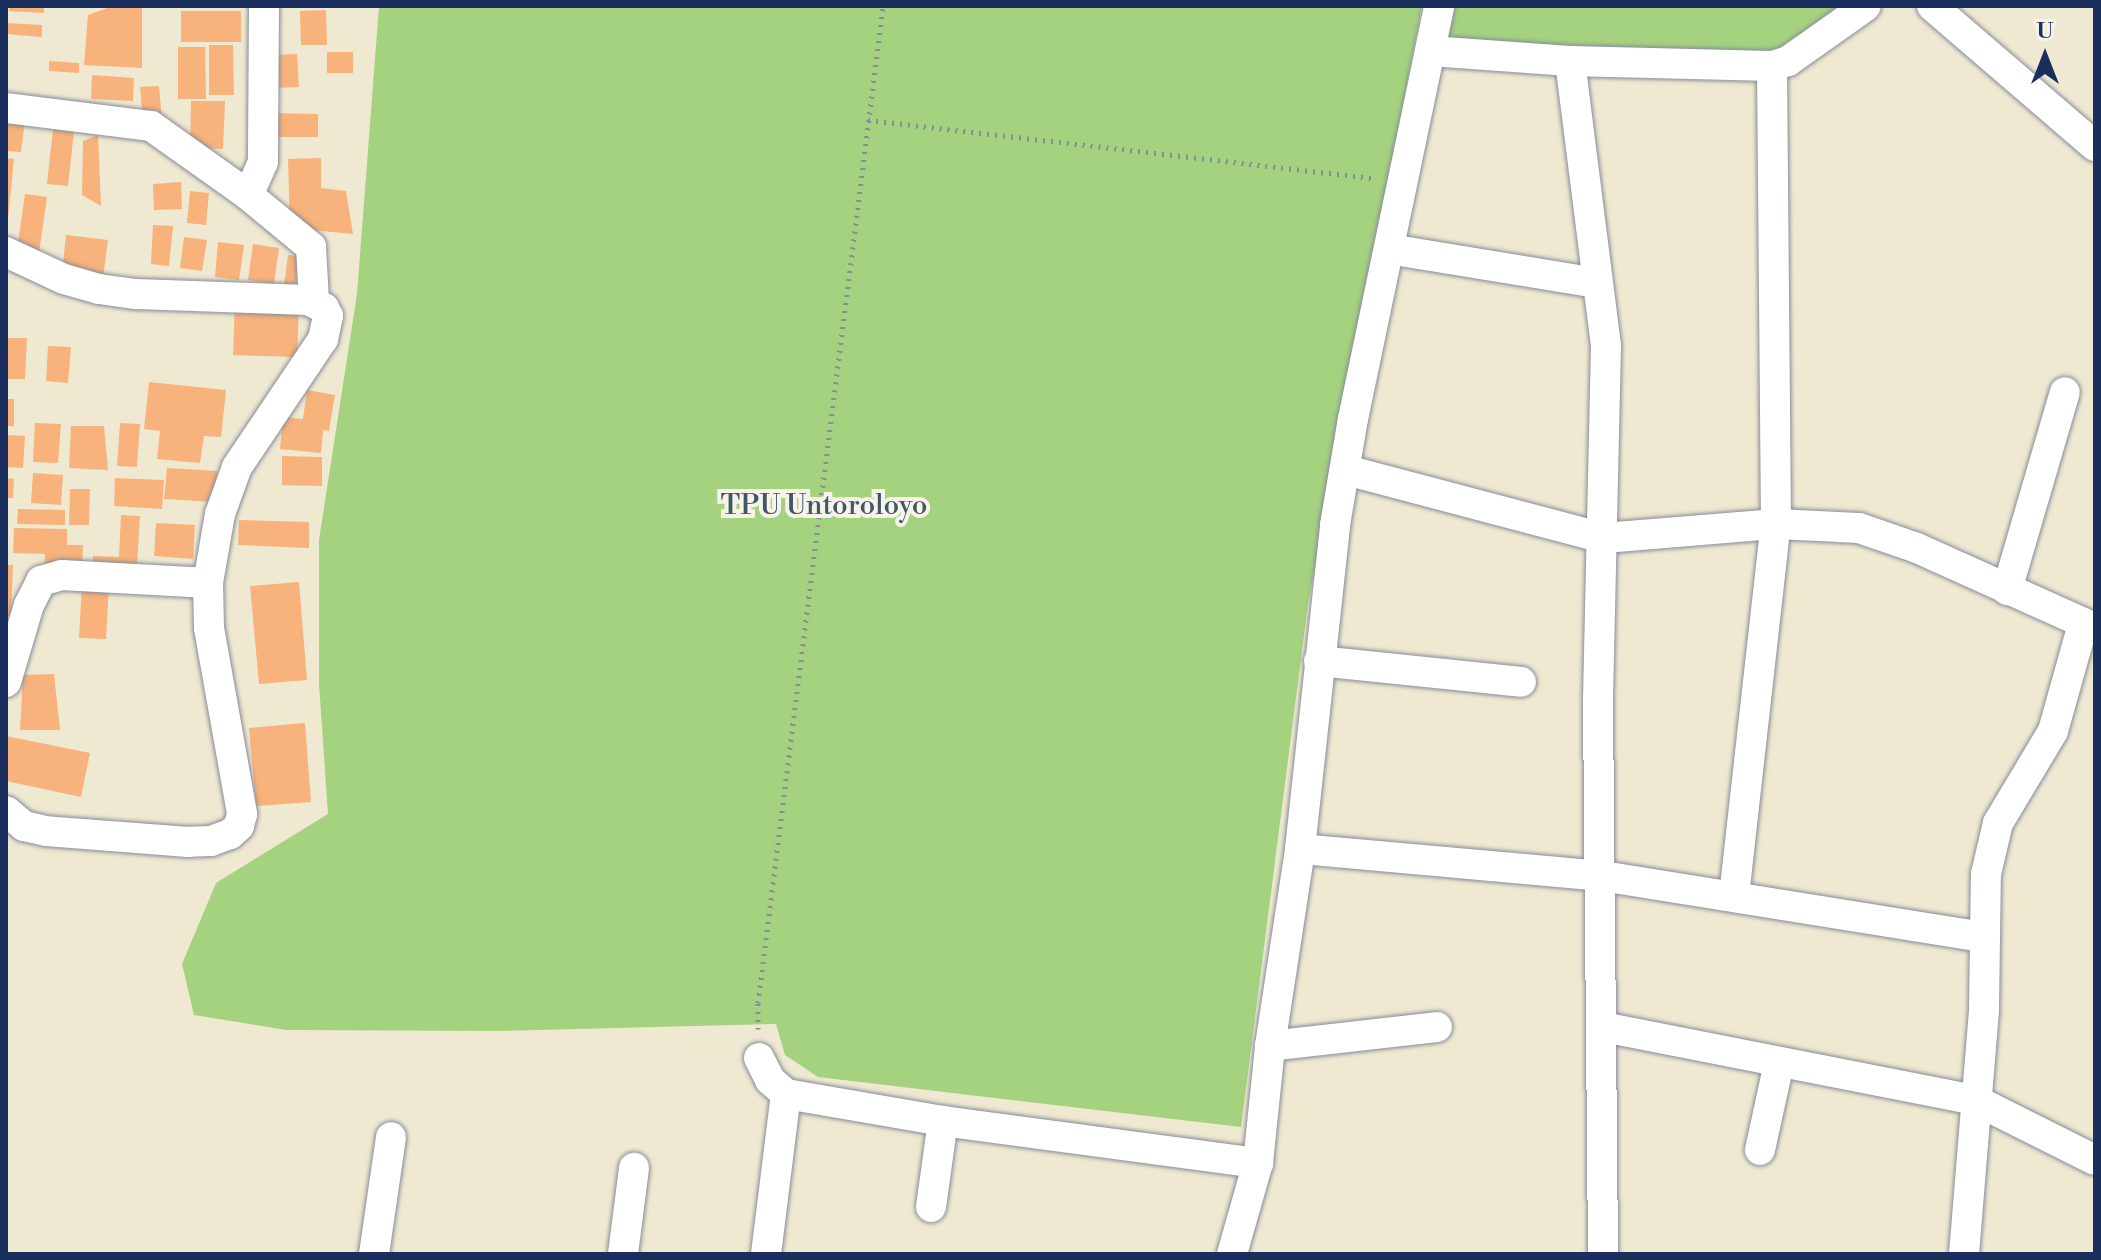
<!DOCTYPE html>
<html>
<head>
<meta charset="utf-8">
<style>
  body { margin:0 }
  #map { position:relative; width:2101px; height:1260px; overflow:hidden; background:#f0e9d2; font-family:"Libre Bodoni",serif }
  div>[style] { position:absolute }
  .green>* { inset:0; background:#a5d27f }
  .building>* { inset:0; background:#f8b27b }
  .path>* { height:5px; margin-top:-2.5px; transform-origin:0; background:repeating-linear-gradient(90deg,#868c98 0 2px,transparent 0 8px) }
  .roads { filter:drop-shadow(0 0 2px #868c98) drop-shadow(0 0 2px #868c98) }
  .minor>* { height:30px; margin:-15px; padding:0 15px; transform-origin:15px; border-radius:15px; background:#fff }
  span { translate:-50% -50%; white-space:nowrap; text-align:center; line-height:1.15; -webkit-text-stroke:8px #f7f3e8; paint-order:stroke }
  .park-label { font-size:28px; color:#3e5866 }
  .frame { position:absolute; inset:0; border:8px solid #1b2f5e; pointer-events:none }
  .north { position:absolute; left:2005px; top:16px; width:80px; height:80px; -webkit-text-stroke:6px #f7f3e8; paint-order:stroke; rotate:0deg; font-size:22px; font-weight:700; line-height:32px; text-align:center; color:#1b2f5e }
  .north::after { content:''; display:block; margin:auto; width:28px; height:36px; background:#1b2f5e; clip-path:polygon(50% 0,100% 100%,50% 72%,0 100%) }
</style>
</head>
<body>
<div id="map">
  <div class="green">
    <div style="clip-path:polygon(379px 6px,1422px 6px,1308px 604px,1241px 1127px,818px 1077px,785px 1055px,776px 1024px,503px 1031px,286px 1030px,194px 1015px,182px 964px,216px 883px,328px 814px,319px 684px,319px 540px,357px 294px)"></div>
    <div style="clip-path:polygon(1449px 6px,1849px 6px,1776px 56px,1442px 45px)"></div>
  </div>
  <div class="building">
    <div style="clip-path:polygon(10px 6px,44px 6px,44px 13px,9px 11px)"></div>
    <div style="clip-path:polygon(113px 6px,142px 6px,142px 68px,84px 65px,88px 15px)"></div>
    <div style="clip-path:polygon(326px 10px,327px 45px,301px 45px,300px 11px)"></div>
    <div style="clip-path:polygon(181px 11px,241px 11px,241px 42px,181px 42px)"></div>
    <div style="clip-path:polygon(6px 23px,42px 25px,42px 37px,6px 34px)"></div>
    <div style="clip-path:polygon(209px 45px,233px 45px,234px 95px,209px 95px)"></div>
    <div style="clip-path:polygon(178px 47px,205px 47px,206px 99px,178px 99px)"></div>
    <div style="clip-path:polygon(327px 52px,353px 52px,353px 73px,327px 73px)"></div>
    <div style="clip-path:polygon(297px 54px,299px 87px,273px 88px,271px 55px)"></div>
    <div style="clip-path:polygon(49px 61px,79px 63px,79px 73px,49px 71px)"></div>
    <div style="clip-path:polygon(92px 75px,134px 78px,133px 101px,91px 99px)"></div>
    <div style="clip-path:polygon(159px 86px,162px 120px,143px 121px,140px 87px)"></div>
    <div style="clip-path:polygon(191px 101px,225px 101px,223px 149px,190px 148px)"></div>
    <div style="clip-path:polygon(270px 113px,318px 114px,318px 137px,270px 137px)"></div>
    <div style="clip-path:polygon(6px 118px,25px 120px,21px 152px,6px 151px)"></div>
    <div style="clip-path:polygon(53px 129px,74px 131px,68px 186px,47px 184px)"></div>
    <div style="clip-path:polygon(98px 135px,101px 206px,82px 195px,83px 141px)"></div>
    <div style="clip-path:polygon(6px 158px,14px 159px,8px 219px,6px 219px)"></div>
    <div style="clip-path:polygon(321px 158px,321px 188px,346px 191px,353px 234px,290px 228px,288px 159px)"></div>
    <div style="clip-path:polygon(181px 182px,182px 209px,154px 210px,153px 184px)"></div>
    <div style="clip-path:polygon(190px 191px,209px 193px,206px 225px,187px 223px)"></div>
    <div style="clip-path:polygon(25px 194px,47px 197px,39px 253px,17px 250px)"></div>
    <div style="clip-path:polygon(153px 225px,173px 226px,169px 266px,151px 264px)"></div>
    <div style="clip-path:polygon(66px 235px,108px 240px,103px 278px,62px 273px)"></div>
    <div style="clip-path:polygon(184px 237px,207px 240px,202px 271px,180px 268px)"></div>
    <div style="clip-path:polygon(218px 242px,244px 245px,239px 280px,215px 277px)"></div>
    <div style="clip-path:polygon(253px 244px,279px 248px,274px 284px,248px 280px)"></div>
    <div style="clip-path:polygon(288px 255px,299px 256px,294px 294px,283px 292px)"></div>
    <div style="clip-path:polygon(235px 301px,299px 304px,297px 357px,233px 355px)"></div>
    <div style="clip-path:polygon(6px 338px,27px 338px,25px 379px,6px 379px)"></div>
    <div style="clip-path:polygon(48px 346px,71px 347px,68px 383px,46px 381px)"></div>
    <div style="clip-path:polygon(149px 382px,226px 390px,221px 437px,204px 436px,200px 463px,157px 459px,160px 431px,144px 429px)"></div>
    <div style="clip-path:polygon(307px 390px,335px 395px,329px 431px,323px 430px,321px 453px,280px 449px,283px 417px,303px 419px)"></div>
    <div style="clip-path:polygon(6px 399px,14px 399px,14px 426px,6px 426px)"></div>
    <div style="clip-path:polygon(35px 423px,61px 424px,58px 463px,33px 462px)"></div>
    <div style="clip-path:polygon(120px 423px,140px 424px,137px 467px,117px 466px)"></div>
    <div style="clip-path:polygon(71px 426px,104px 426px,108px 470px,69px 468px)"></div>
    <div style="clip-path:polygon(6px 435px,25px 436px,23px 468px,6px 467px)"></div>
    <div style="clip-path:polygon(282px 456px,322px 457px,322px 486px,282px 485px)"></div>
    <div style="clip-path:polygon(167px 468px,217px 471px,215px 502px,164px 499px)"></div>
    <div style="clip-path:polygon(33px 473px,63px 475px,61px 505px,31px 503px)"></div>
    <div style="clip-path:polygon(6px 478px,14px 479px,13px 498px,6px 498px)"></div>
    <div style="clip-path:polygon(115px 478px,164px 480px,162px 509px,114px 506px)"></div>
    <div style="clip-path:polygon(70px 489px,90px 489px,89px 525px,69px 525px)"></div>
    <div style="clip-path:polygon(18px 509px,65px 510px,65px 525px,17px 524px)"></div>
    <div style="clip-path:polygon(121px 515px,140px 516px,137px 566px,92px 571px,93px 556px,119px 557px)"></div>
    <div style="clip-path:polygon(239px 520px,309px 522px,309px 548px,238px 545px)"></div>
    <div style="clip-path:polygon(156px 523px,195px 525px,193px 559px,154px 556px)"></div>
    <div style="clip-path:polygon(14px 528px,67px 529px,67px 545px,83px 545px,82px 571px,44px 570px,45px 554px,13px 553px)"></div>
    <div style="clip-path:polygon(6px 565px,13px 565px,11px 616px,6px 616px)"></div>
    <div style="clip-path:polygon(299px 582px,307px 680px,259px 684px,250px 586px)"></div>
    <div style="clip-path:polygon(82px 584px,109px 586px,106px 639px,79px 638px)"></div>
    <div style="clip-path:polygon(54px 674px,60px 730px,20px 730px,23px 675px)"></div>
    <div style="clip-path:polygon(305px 723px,311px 802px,256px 806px,249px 728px)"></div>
    <div style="clip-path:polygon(6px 736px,90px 753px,81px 797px,6px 781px)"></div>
  </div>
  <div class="path">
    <div style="left:868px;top:120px;width:507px;rotate:6.56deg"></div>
    <div style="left:758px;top:1029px;width:26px;rotate:-90deg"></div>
    <div style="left:758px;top:1003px;width:1005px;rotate:-82.85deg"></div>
  </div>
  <div class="roads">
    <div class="minor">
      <div style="left:264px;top:6px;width:156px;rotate:90.4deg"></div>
      <div style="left:263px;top:162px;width:36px;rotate:114deg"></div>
      <div style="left:248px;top:195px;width:82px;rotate:39.5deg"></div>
      <div style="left:311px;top:247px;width:54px;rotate:86.8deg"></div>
      <div style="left:1932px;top:6px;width:215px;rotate:40.7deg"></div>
      <div style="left:1430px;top:51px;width:140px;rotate:4.1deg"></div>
      <div style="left:1570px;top:61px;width:202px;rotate:1.4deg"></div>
      <div style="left:1772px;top:66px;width:17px;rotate:-17deg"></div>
      <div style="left:1788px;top:61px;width:95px;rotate:-35.2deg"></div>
      <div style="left:1570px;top:61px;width:287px;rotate:82.8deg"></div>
      <div style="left:1606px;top:346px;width:358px;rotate:91.3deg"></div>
      <div style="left:1598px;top:704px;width:549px;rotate:89.48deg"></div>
      <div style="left:6px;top:108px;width:146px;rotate:7.1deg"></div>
      <div style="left:151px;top:126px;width:119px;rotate:35.4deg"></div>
      <div style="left:1389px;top:249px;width:211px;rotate:9.3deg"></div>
      <div style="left:6px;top:252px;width:64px;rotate:25deg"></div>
      <div style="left:64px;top:279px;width:36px;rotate:16deg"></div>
      <div style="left:99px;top:289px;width:37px;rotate:8deg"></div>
      <div style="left:136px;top:294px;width:172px;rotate:2deg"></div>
      <div style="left:308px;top:300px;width:18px;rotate:27deg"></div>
      <div style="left:324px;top:308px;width:9px;rotate:63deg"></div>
      <div style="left:328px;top:316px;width:24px;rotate:102deg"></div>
      <div style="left:323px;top:339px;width:154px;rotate:123.9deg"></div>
      <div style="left:237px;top:467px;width:50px;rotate:109.9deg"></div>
      <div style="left:220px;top:514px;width:70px;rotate:99.9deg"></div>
      <div style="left:208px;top:583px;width:45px;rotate:88.7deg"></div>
      <div style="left:209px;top:628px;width:189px;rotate:79.9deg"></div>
      <div style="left:242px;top:814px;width:12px;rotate:104deg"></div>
      <div style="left:239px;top:826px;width:12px;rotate:138deg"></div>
      <div style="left:230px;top:834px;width:20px;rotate:160deg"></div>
      <div style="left:211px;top:841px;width:23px;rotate:178deg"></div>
      <div style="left:188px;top:842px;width:142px;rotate:-175.6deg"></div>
      <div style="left:46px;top:831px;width:23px;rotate:-167deg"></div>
      <div style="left:24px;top:826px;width:23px;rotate:-140deg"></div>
      <div style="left:1346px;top:470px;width:267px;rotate:14.8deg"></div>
      <div style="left:1604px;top:538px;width:173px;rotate:-4.7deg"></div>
      <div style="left:1776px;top:524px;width:83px;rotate:2.8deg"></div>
      <div style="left:1859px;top:528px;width:61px;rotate:19deg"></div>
      <div style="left:1917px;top:548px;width:195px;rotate:24.2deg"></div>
      <div style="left:2007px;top:590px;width:206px;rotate:-73.7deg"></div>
      <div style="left:1319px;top:661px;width:203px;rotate:5.9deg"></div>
      <div style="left:6px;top:682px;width:80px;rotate:-73.4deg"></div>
      <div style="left:29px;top:605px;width:27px;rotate:-63deg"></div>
      <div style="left:41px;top:581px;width:22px;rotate:-16deg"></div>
      <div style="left:62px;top:575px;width:146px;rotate:3.1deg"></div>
      <div style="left:1300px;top:849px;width:303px;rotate:5.1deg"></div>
      <div style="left:1602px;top:876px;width:387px;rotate:9.1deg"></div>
      <div style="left:1734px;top:896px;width:374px;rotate:-83.6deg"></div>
      <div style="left:1776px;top:524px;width:458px;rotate:-90.5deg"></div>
      <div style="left:1603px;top:1027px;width:379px;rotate:11.1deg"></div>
      <div style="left:1975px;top:1100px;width:134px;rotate:26.6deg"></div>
      <div style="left:1270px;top:1046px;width:168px;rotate:-6.5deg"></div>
      <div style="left:759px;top:1058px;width:25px;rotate:63deg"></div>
      <div style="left:770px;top:1080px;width:21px;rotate:41deg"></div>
      <div style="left:786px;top:1094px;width:159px;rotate:9.8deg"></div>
      <div style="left:943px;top:1121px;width:318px;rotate:7.6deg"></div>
      <div style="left:1760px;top:1150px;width:89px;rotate:-77.7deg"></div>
      <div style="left:931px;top:1207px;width:87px;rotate:-82.1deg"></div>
      <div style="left:374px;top:1254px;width:118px;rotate:-81.7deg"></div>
      <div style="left:623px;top:1254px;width:87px;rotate:-82.7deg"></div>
      <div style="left:766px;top:1254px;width:161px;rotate:-82.9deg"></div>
      <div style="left:1232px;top:1254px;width:95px;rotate:-74.1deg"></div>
      <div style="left:1258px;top:1163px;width:118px;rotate:-84.1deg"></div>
      <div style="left:1270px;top:1046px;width:199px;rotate:-81.3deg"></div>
      <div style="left:1300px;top:849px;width:326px;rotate:-83.8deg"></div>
      <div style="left:1335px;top:525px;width:108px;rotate:-80.4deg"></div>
      <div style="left:1353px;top:419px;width:422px;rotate:-78.2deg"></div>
      <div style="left:1964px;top:1254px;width:245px;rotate:-85.3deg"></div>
      <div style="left:1984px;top:1010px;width:136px;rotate:-89.2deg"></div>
      <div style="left:1986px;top:874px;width:52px;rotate:-76.8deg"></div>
      <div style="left:1998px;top:823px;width:107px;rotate:-59.1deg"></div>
      <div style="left:2053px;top:731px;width:111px;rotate:-74.3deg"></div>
    </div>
  </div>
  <div class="park-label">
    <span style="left:824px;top:506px">TPU Untoroloyo</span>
  </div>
  <div class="frame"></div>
  <div class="north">U</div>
</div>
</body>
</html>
